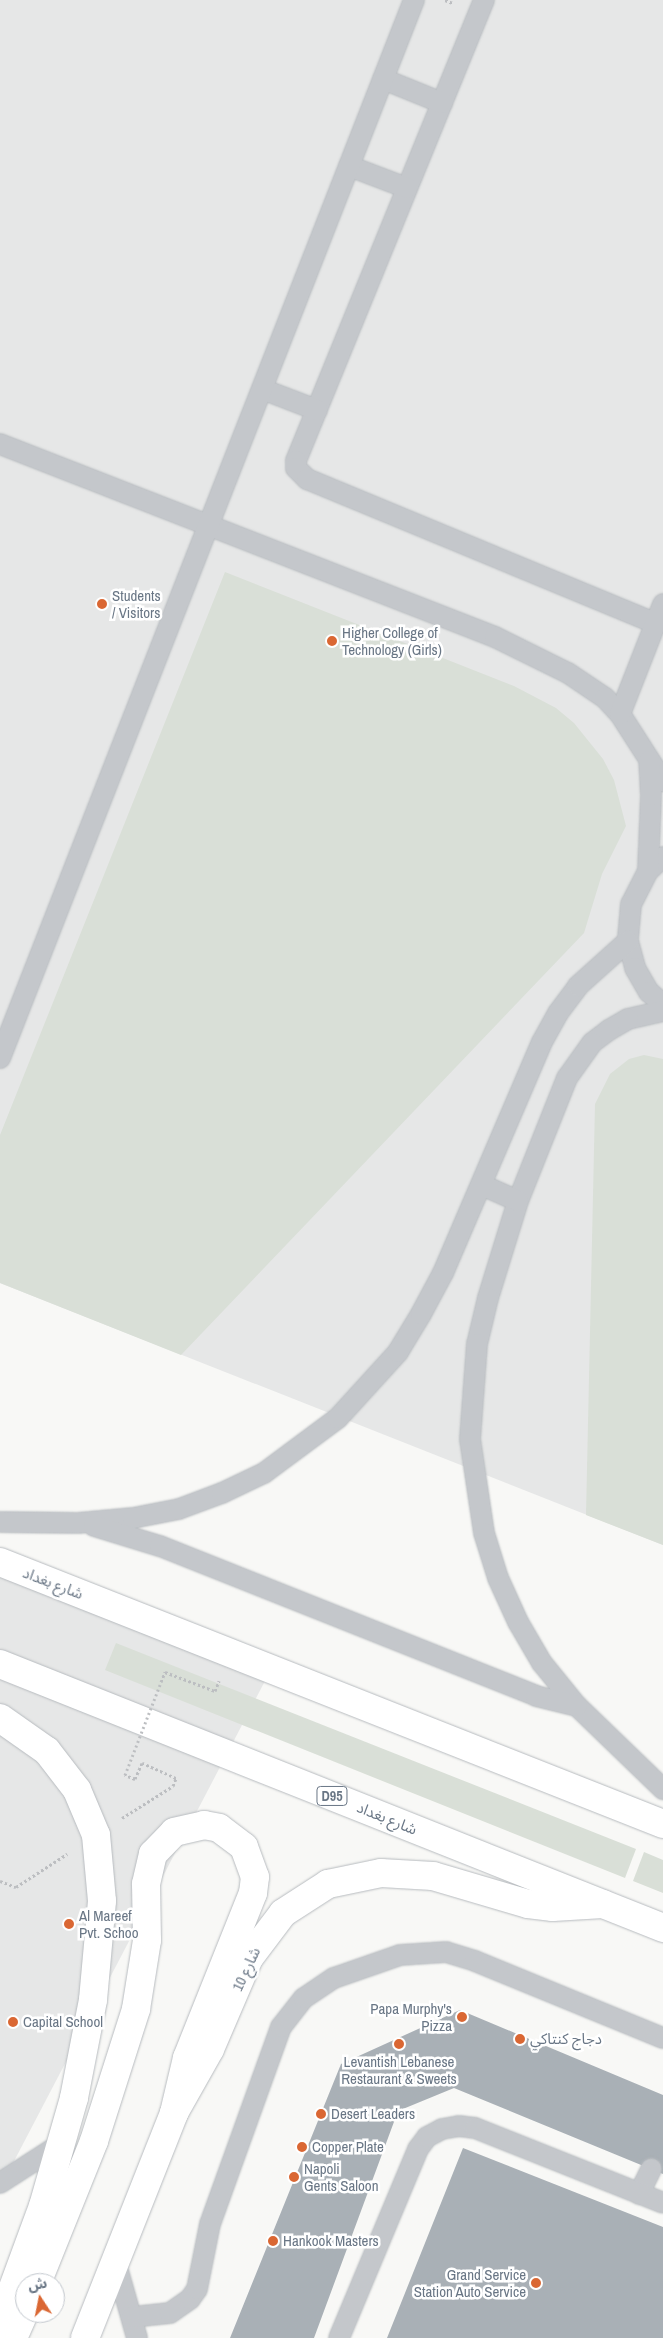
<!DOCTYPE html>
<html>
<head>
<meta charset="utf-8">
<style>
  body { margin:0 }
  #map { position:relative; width:663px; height:2338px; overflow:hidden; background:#f8f8f6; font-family:"Archivo Narrow","Noto Sans Arabic",sans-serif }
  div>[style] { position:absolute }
  .built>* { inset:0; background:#e6e7e7 }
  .green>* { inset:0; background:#d9dfd7 }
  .building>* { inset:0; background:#a9b0b6 }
  .path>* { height:3px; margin-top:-1.5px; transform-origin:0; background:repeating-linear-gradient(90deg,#bcbec1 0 2.5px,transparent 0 5px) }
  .roads { filter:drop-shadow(0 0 1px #b7bbbf) drop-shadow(0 0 1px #b7bbbf) }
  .lane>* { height:20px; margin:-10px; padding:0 10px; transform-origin:10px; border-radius:10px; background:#c4c7cb }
  .secondary>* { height:28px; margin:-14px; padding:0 14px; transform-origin:14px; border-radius:14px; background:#fff }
  .primary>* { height:28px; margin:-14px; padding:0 14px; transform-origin:14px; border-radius:14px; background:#fff }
  .path-bridge>* { height:3px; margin-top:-1.5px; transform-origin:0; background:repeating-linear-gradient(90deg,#bcbec1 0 2.5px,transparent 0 5px) }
  .dots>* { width:14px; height:14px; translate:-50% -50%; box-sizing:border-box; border:2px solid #fff; border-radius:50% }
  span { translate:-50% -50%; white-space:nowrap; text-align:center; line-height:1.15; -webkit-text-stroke:5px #fff; paint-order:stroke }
  .shield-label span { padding:1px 4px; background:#fff; border:1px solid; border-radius:4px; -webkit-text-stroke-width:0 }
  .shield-label { font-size:14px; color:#697685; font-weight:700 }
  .poi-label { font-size:15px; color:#697685 }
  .left { translate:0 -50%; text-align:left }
  .right { translate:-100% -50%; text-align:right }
  .street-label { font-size:15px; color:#697685 }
  .north { position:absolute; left:15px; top:2273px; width:50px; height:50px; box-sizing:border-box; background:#fff; border:1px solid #c3c8ce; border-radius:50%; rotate:349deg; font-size:14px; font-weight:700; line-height:20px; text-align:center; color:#697685 }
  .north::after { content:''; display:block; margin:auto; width:18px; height:22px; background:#da6733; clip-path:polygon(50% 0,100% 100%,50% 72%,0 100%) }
</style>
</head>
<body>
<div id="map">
  <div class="built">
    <div style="clip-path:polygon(0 0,663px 0,663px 1545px,0 1283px)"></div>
    <div style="clip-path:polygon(0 1551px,276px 1660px,0 2188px)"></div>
  </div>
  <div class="green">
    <div style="clip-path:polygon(225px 572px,514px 686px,556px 708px,574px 723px,603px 759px,614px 780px,626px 826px,602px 874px,584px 933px,181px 1355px,0 1283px,0 1135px)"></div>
    <div style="clip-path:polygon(644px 1055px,663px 1059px,663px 1545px,586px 1515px,595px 1104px,610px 1074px,629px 1059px)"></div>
    <div style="clip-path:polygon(116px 1643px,636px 1849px,625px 1878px,105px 1670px)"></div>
    <div style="clip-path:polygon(644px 1852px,663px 1860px,663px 1893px,633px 1881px)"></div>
  </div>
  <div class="building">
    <div style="clip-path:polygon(460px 2010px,663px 2095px,663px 2174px,454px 2088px,398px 2111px,314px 2338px,230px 2338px,341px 2064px)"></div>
    <div style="clip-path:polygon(463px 2148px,663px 2227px,663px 2338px,387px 2338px)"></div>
  </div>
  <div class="path">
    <div style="left:445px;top:0;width:9px;rotate:21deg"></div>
    <div style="left:161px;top:1682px;width:11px;rotate:-68deg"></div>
    <div style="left:165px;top:1672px;width:53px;rotate:20.8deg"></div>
    <div style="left:215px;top:1691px;width:11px;rotate:-68deg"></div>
    <div style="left:122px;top:1818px;width:60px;rotate:-32.1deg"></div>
    <div style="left:173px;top:1786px;width:9px;rotate:-69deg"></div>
    <div style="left:176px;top:1778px;width:37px;rotate:-156deg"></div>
    <div style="left:142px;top:1763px;width:17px;rotate:114deg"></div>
    <div style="left:135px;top:1779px;width:11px;rotate:-158deg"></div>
    <div style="left:0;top:1881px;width:17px;rotate:21deg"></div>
    <div style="left:16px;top:1887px;width:61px;rotate:-32.9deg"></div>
  </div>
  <div class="roads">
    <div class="lane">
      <div style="left:484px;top:0;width:498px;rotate:112.2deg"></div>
      <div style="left:296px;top:461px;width:7px;rotate:90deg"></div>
      <div style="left:296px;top:468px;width:16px;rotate:45deg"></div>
      <div style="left:307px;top:479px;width:377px;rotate:22.5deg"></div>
      <div style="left:383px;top:79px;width:64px;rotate:22.1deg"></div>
      <div style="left:349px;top:166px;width:62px;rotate:20.8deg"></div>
      <div style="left:262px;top:389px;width:59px;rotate:20.9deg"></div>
      <div style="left:0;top:444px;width:531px;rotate:21.3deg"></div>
      <div style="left:495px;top:637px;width:81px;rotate:26.3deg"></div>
      <div style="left:568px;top:673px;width:45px;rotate:34deg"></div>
      <div style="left:605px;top:698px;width:22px;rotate:47deg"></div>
      <div style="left:620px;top:714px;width:80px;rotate:57.3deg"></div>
      <div style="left:620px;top:714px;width:118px;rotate:-68.6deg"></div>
      <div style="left:663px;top:857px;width:21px;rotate:137deg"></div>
      <div style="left:648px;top:871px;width:37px;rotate:117deg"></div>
      <div style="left:631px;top:904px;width:37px;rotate:95deg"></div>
      <div style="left:628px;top:941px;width:28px;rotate:75deg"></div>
      <div style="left:635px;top:968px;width:28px;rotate:60deg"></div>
      <div style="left:649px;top:992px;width:18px;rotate:41deg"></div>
      <div style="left:648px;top:871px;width:76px;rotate:-87.7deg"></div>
      <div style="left:651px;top:795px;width:34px;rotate:-93deg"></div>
      <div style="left:663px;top:1011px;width:36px;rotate:167deg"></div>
      <div style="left:628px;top:1019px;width:22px;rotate:150deg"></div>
      <div style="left:609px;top:1030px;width:21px;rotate:143deg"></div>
      <div style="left:592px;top:1043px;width:43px;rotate:125.5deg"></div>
      <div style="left:567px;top:1078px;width:132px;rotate:111.7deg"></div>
      <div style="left:518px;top:1201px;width:102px;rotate:107.2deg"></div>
      <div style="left:488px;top:1298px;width:47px;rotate:103.4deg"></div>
      <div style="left:477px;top:1344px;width:95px;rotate:94.2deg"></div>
      <div style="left:470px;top:1439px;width:95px;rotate:81.5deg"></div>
      <div style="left:484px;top:1533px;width:47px;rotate:72.7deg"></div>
      <div style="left:498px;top:1578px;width:48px;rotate:65.6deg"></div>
      <div style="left:518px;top:1622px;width:48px;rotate:59.7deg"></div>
      <div style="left:542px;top:1663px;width:55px;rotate:50.9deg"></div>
      <div style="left:577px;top:1706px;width:120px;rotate:44deg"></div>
      <div style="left:0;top:1058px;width:1136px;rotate:-68.63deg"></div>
      <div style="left:482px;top:1185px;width:39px;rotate:24deg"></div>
      <div style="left:0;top:1522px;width:78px;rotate:0.7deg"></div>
      <div style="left:78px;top:1523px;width:55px;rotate:-5.2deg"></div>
      <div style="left:133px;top:1518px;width:47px;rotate:-11.1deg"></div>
      <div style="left:179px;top:1509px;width:46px;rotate:-20.4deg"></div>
      <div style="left:222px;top:1493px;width:47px;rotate:-25.5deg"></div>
      <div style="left:264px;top:1473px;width:92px;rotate:-36.6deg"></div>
      <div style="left:338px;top:1418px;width:89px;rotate:-47.7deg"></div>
      <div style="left:398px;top:1352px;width:44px;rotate:-58.8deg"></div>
      <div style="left:421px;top:1314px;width:47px;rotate:-61.8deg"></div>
      <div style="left:443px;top:1273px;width:251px;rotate:-66.8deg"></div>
      <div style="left:542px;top:1042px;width:33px;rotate:-61deg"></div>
      <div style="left:558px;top:1013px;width:34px;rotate:-53deg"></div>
      <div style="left:578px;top:986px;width:67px;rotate:-42deg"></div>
      <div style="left:94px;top:1526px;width:69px;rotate:16.9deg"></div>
      <div style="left:160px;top:1546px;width:405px;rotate:21.7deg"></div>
      <div style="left:536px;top:1696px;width:42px;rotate:13.7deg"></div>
      <div style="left:0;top:2183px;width:74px;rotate:-32.8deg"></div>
      <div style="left:639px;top:2194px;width:28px;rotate:-64deg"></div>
      <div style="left:115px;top:2260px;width:81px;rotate:74.2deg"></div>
      <div style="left:132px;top:2317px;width:38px;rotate:-6deg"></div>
      <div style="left:170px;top:2313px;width:24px;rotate:-35deg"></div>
      <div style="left:190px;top:2299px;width:12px;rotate:-55deg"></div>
      <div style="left:197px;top:2289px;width:66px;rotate:-78.7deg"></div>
      <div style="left:210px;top:2224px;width:209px;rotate:-70.2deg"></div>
      <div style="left:281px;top:2027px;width:37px;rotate:-52deg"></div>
      <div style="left:304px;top:1998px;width:36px;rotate:-34deg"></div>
      <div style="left:334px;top:1978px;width:70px;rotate:-19.2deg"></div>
      <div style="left:400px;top:1955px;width:46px;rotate:-3.7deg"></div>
      <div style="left:446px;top:1952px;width:30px;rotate:17deg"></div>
      <div style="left:475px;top:1961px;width:203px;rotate:22.3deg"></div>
      <div style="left:339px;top:2338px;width:205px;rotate:-67.3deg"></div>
      <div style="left:418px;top:2149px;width:15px;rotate:-53deg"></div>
      <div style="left:427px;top:2137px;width:17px;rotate:-28deg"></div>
      <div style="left:442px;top:2129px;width:17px;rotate:-10deg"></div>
      <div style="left:459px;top:2126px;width:16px;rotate:7deg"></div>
      <div style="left:475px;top:2128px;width:202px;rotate:21.7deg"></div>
    </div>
    <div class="secondary">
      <div style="left:0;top:1718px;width:57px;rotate:35.1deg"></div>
      <div style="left:47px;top:1751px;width:49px;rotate:52.4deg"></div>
      <div style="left:77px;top:1790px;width:49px;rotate:67.1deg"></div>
      <div style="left:96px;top:1835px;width:66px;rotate:84.8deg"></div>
      <div style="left:102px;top:1901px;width:99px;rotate:95.2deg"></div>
      <div style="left:93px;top:2000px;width:100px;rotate:101deg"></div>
      <div style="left:74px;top:2098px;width:112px;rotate:106deg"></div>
      <div style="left:43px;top:2206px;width:125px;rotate:110.2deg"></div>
      <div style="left:37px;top:2283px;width:153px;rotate:-68.1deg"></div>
      <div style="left:94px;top:2141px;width:139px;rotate:-72.3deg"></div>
      <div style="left:136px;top:2009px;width:70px;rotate:-80.9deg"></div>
      <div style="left:147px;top:1940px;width:56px;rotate:-91deg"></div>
      <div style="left:146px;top:1884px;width:31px;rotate:-77deg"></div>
      <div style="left:153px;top:1854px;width:30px;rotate:-46deg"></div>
      <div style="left:174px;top:1832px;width:31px;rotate:-13deg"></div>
      <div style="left:204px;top:1825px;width:15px;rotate:11deg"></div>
      <div style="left:219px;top:1828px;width:31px;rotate:37deg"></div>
      <div style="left:244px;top:1847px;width:32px;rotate:70deg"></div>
      <div style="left:255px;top:1877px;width:16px;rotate:97deg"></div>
      <div style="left:253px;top:1893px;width:178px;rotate:111.8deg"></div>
      <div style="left:187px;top:2058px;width:57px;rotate:103.3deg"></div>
      <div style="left:13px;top:2338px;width:30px;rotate:-66deg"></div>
      <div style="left:85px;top:2338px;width:242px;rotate:-68.4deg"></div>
      <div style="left:174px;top:2113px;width:73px;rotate:-60.6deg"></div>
      <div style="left:210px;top:2049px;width:99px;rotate:-66.8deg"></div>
      <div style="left:249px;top:1958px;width:56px;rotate:-52.9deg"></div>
      <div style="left:283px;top:1913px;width:54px;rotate:-32.8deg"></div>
      <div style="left:328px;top:1884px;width:54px;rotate:-11.7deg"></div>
      <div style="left:381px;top:1873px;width:52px;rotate:3.3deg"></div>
      <div style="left:433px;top:1876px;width:99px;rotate:16.4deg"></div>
      <div style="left:528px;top:1904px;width:25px;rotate:7deg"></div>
      <div style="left:553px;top:1907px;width:50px;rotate:-3.4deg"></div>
    </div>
    <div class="primary">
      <div style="left:0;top:1562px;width:713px;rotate:21.56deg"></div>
      <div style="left:0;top:1664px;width:714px;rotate:21.71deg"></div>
    </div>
  </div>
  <div class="path-bridge">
    <div style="left:125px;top:1775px;width:100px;rotate:-68.8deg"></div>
  </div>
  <div class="dots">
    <div style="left:102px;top:604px;background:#da6733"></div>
    <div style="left:332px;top:641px;background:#da6733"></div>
    <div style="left:69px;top:1924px;background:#da6733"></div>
    <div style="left:462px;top:2017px;background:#da6733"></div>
    <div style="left:13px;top:2022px;background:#da6733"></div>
    <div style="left:520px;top:2039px;background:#da6733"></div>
    <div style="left:399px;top:2044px;background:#da6733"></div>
    <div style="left:321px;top:2114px;background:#da6733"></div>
    <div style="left:302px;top:2147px;background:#da6733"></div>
    <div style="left:294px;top:2177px;background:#da6733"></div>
    <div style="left:273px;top:2241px;background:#da6733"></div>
    <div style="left:536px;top:2283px;background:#da6733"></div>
  </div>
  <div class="shield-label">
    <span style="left:332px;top:1796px">D95</span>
  </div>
  <div class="poi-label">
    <span class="left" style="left:112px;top:604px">Students<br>/ Visitors</span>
    <span class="left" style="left:342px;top:641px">Higher College of<br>Technology (Girls)</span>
    <span class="left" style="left:79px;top:1924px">Al Mareef<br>Pvt. Schoo</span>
    <span class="right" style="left:452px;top:2017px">Papa Murphy's<br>Pizza</span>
    <span class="left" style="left:23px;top:2022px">Capital School</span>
    <span class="left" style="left:530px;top:2039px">دجاج كنتاكي</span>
    <span style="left:399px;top:2070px">Levantish Lebanese<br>Restaurant &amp; Sweets</span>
    <span class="left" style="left:331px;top:2114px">Desert Leaders</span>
    <span class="left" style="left:312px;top:2147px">Copper Plate</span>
    <span class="left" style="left:304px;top:2177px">Napoli<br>Gents Saloon</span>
    <span class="left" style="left:283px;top:2241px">Hankook Masters</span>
    <span class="right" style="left:526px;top:2283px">Grand Service<br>Station Auto Service</span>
  </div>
  <div class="street-label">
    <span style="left:53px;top:1583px;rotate:21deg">شارع بغداد</span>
    <span style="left:387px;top:1818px;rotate:22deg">شارع بغداد</span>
    <span style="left:246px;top:1969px;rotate:-65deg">شارع 10</span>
  </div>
  <div class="north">ش</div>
</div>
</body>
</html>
